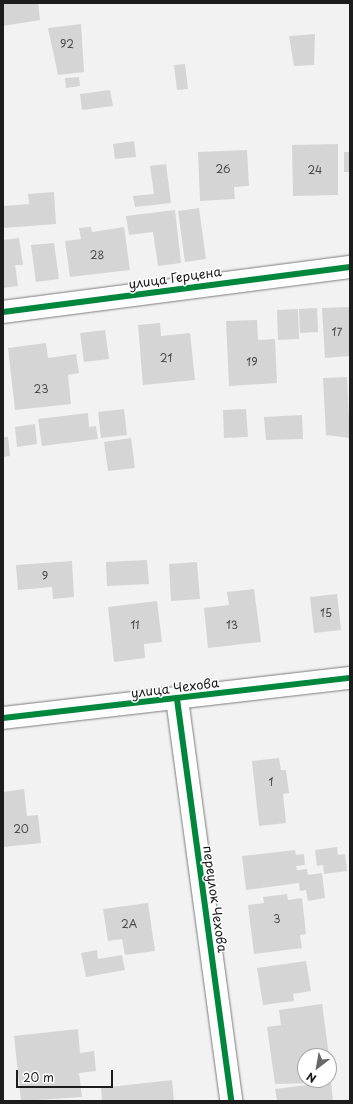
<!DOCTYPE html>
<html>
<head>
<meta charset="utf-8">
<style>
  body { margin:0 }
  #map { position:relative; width:353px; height:1104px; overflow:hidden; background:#f2f2f2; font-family:"Playpen Sans",sans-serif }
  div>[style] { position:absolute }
  .building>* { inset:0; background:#d5d5d5 }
  .roads { filter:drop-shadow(0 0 1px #7c7c7c) drop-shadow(0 0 1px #7c7c7c) }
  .street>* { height:22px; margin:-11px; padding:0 11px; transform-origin:11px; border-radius:11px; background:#fdfdfd }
  .cycleway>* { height:6px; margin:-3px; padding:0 3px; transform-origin:3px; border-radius:3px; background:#00873e }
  span { translate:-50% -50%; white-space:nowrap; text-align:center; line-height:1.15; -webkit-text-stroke:3px #fff; paint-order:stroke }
  .number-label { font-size:11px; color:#4a4a4a }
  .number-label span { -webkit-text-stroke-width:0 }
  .street-label { font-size:13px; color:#1c1c1c }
  .frame { position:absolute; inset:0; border:4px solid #1c1c1c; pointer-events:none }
  .north { position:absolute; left:297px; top:1048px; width:40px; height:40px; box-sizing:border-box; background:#fff; border:1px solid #a4a4a4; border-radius:50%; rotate:211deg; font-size:11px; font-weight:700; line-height:16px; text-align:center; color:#1c1c1c }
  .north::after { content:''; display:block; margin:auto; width:14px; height:18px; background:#676767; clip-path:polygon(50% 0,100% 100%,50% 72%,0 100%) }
  .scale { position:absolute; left:16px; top:1070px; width:97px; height:18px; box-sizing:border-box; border:2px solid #1c1c1c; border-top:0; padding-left:5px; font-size:12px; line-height:14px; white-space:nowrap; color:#1c1c1c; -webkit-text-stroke:3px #fff; paint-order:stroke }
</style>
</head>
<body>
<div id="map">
  <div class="building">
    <div style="clip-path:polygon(3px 3px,38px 3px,40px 20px,3px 26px)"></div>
    <div style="clip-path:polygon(81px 24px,84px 72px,58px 75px,48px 28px)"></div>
    <div style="clip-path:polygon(315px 34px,314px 65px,294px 66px,289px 36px)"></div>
    <div style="clip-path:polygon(185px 64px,188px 89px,177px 90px,174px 65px)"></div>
    <div style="clip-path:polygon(79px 77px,80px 86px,66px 88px,65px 78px)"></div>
    <div style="clip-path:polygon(110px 90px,113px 106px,82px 110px,80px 94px)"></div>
    <div style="clip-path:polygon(134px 141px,136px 157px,115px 159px,113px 144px)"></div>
    <div style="clip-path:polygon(338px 144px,338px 195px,293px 196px,292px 145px)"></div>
    <div style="clip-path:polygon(247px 150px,249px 186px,234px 187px,235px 199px,200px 201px,198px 152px)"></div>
    <div style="clip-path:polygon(344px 152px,350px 152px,350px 172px,344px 172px)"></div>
    <div style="clip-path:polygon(166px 164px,171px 203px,135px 207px,133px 196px,154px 194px,150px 166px)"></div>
    <div style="clip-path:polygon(54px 192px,56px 224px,3px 228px,3px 206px,29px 204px,28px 194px)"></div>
    <div style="clip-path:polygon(199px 208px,206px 259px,185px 262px,178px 211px)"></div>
    <div style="clip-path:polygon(175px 210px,181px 263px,158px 266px,153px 232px,129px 235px,126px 216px)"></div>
    <div style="clip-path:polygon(91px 227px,92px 232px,124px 227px,130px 270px,70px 277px,65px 241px,81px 239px,79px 228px)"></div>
    <div style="clip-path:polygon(19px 238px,23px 265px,15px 265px,18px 286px,3px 288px,3px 240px)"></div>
    <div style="clip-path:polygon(54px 243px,59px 279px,36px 282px,31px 245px)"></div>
    <div style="clip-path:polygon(350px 307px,350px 361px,349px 356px,325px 358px,322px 308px)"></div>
    <div style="clip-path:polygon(317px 308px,318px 332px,300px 333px,299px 309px)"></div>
    <div style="clip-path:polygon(298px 309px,299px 339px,278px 340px,277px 310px)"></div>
    <div style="clip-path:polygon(257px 320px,258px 340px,275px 339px,277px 383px,229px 386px,226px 321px)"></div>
    <div style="clip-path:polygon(160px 323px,161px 336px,190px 333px,195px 380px,143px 385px,138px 325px)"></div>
    <div style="clip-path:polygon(105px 330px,109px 359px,84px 362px,80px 333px)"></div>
    <div style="clip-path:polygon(46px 343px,48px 358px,76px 354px,79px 373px,68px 375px,71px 404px,15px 410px,8px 348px)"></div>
    <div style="clip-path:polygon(347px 377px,350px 438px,326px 435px,323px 378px)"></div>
    <div style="clip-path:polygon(124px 409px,127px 435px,101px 438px,98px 412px)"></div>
    <div style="clip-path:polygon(246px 409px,248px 437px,224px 438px,223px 410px)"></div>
    <div style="clip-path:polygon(88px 413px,89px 427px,96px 426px,98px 439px,42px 446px,38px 419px)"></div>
    <div style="clip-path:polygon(302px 415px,303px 439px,266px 440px,264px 417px)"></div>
    <div style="clip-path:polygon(35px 424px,37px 444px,17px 447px,15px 427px)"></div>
    <div style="clip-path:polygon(3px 437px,8px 437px,10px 456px,3px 457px)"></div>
    <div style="clip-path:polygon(131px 438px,135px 468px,108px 471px,104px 442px)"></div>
    <div style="clip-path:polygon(147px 560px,149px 584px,107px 586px,106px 562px)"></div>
    <div style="clip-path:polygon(72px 561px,74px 597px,53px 599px,52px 587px,18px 590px,16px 565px)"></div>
    <div style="clip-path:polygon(197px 562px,200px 599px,171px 601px,169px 564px)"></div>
    <div style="clip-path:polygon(254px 589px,261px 642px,208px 648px,204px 608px,229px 605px,227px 592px)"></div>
    <div style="clip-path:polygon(337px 594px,341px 630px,314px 633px,310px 597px)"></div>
    <div style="clip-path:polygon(157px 601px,162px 642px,144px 644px,145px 658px,114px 662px,108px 607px)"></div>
    <div style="clip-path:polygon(279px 758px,281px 770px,286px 770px,289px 793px,283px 794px,286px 823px,259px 826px,252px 761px)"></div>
    <div style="clip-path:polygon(24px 789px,27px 816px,38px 815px,41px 843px,3px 847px,3px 792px)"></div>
    <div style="clip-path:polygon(337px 847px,338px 855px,345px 854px,347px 871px,324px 874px,323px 865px,317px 866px,315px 850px)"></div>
    <div style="clip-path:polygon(295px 850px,296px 855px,304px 854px,305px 865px,296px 866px,297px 870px,307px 869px,308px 875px,322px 873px,325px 898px,308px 901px,306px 890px,300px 891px,299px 883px,246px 890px,242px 856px)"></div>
    <div style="clip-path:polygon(287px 894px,288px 900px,302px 898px,306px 934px,300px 935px,302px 948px,254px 954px,248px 905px,264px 903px,263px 897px)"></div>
    <div style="clip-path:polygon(148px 903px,155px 951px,125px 955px,122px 939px,108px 941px,103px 909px)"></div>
    <div style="clip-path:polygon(97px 950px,98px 959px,122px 955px,125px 970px,86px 977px,81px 953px)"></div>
    <div style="clip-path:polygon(306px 961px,311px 991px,293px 994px,294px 1001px,263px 1005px,257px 968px)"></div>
    <div style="clip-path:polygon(322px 1004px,329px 1056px,305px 1056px,305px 1080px,314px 1083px,275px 1084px,267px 1027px,281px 1025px,279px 1010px)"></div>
    <div style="clip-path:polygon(78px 1029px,80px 1053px,94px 1051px,96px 1071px,79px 1073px,82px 1097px,21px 1101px,14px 1036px)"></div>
    <div style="clip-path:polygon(329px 1062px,332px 1076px,329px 1076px)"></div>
    <div style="clip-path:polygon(172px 1080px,174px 1101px,102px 1101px,101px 1088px)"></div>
    <div style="clip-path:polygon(331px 1082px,333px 1101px,277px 1101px,275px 1089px)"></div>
  </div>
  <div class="roads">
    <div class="street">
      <div style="left:3px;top:312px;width:350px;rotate:-7.4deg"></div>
      <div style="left:177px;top:699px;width:406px;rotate:82.3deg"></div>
      <div style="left:3px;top:718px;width:349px;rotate:-6.6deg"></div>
    </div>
  </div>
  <div class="cycleway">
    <div style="left:3px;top:312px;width:350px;rotate:-7.4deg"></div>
    <div style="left:177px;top:699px;width:406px;rotate:82.3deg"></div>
    <div style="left:3px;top:718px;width:349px;rotate:-6.6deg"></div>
  </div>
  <div class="number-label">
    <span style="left:67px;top:44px">92</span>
    <span style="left:223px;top:169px">26</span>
    <span style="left:315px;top:170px">24</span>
    <span style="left:97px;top:255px">28</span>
    <span style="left:337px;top:332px">17</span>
    <span style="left:166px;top:358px">21</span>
    <span style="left:252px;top:362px">19</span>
    <span style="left:41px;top:389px">23</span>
    <span style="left:45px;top:576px">9</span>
    <span style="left:326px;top:613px">15</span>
    <span style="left:135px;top:625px">11</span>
    <span style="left:232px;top:625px">13</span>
    <span style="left:271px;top:782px">1</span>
    <span style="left:21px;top:829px">20</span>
    <span style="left:277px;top:919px">3</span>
    <span style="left:129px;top:924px">2А</span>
  </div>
  <div class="street-label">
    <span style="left:175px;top:278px;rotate:-8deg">улица Герцена</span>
    <span style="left:175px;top:688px;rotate:-7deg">улица Чехова</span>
    <span style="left:215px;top:899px;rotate:82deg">переулок Чехова</span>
  </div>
  <div class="frame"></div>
  <div class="north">N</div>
  <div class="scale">20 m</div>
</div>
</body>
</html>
